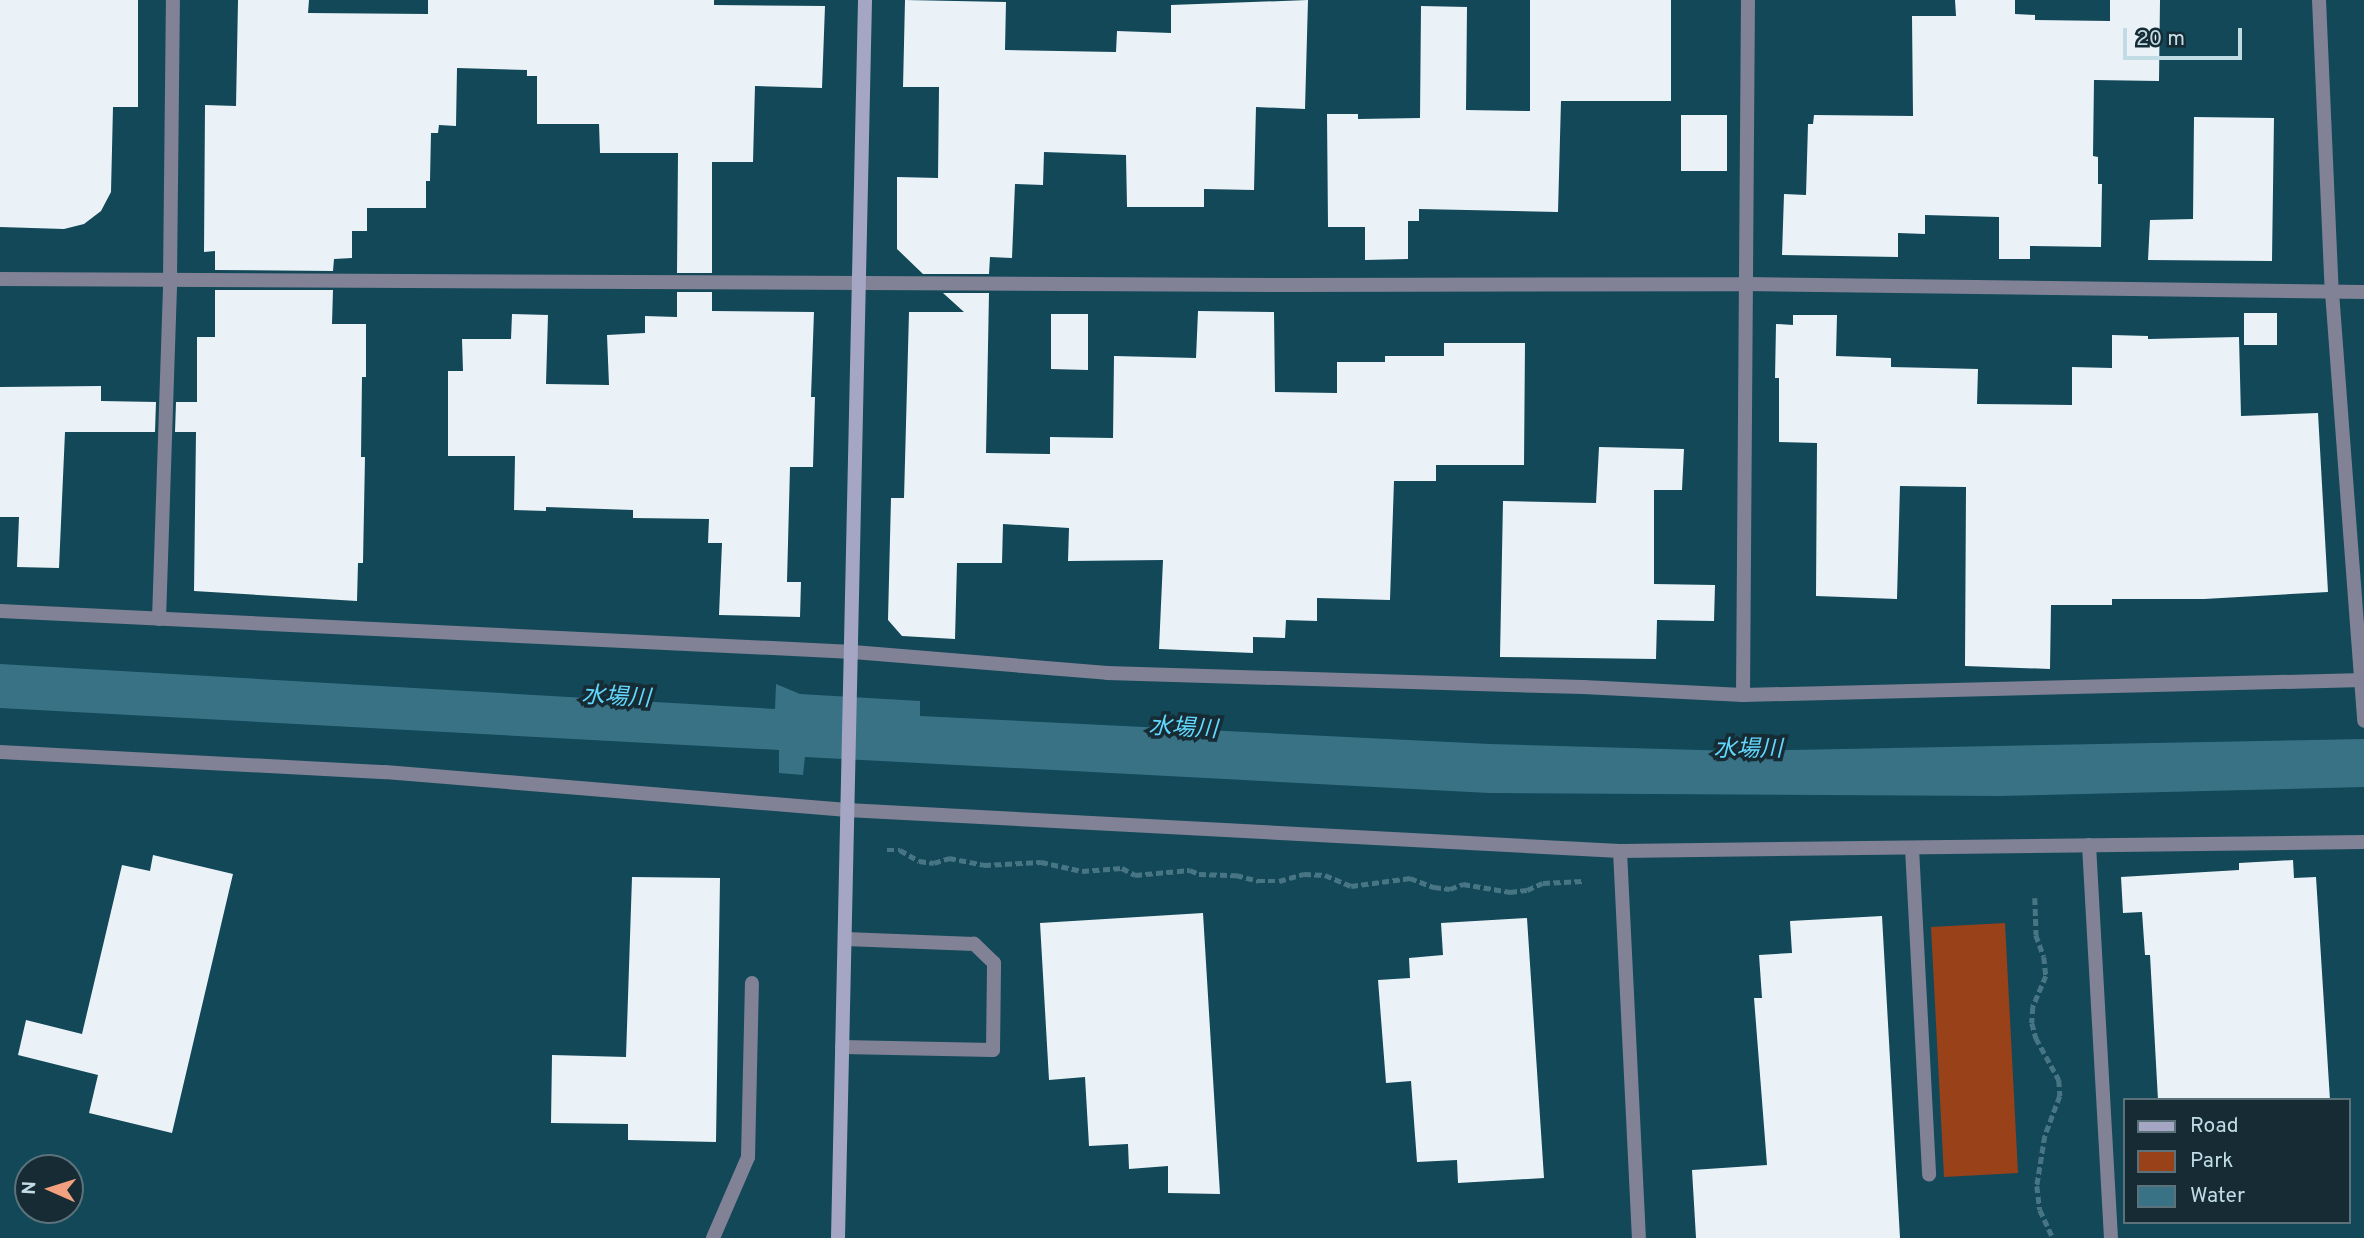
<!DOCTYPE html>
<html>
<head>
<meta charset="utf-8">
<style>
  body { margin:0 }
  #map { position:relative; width:2364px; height:1238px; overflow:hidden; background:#124858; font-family:Overpass,"Noto Sans JP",sans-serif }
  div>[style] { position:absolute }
  .green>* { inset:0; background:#994119 }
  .water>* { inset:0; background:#397285 }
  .building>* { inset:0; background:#eaf2f8 }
  .path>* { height:4.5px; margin-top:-2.25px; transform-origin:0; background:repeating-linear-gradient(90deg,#487583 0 7px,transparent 0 10.5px) }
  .lane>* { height:14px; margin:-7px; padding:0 7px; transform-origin:7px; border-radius:7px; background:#818295 }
  .street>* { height:14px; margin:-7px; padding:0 7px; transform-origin:7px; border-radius:7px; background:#818295 }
  .secondary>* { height:14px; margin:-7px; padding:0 7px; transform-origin:7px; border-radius:7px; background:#a5a6c3 }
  span { translate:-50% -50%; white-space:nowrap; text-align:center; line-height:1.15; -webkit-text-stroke:7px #162b33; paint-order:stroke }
  .water-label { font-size:23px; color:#62d8fe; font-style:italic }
  .legend { position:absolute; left:2123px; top:1098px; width:228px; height:126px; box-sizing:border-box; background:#162b33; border:2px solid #5b727b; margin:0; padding:9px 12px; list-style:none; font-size:21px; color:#c2dce6 }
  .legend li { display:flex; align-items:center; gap:14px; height:35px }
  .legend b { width:35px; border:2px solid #5b727b }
  .north { position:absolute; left:14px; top:1154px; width:70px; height:70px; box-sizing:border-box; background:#162b33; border:2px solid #5b727b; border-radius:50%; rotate:273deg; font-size:19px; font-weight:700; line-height:28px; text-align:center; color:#c2dce6 }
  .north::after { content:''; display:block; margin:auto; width:24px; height:32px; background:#f2a080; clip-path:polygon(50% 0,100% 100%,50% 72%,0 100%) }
  .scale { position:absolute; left:2123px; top:28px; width:119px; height:32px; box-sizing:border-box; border:4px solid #c2dce6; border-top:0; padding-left:9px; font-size:21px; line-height:24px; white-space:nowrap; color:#c2dce6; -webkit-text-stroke:5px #162b33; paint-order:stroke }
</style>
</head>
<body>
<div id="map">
  <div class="green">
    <div style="clip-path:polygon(2005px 923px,2018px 1173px,1944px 1177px,1931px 927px)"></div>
  </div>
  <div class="water">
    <div style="clip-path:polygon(0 664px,775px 709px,776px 684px,800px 694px,920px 701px,920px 716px,1490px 744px,1735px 751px,2364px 739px,2364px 787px,2000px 796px,1489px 793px,805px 757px,803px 775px,779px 773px,779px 750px,0 708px)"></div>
  </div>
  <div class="building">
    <div style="clip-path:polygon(0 0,138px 0,138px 107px,113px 107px,111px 192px,101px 211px,84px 224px,64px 229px,0 227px)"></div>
    <div style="clip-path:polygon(238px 0,309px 0,308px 13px,428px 14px,428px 0,714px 0,714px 5px,825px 6px,822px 88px,755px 86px,753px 162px,712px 162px,712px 273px,677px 273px,678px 153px,600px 153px,599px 124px,537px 124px,537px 76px,527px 76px,527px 70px,457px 68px,456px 126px,439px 125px,438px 133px,431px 133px,430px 181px,426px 181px,426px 208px,367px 208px,367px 231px,352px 231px,352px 258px,334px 259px,333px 271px,215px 270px,215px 251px,204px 252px,205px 105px,236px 106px)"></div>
    <div style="clip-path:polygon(905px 0,1006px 2px,1005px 50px,1116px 52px,1117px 31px,1171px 33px,1171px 5px,1308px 0,1305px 109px,1256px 107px,1254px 190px,1204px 189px,1204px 207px,1127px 207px,1126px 155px,1044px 152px,1043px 185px,1015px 184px,1012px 258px,990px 257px,989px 274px,923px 274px,897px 249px,897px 177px,938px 178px,939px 87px,903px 87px)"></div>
    <div style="clip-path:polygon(1530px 0,1671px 0,1671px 101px,1561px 101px,1558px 212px,1419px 209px,1419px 221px,1408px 221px,1408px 259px,1365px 260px,1365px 227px,1328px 227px,1327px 114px,1358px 114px,1358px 119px,1420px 118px,1421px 6px,1467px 7px,1466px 110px,1530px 111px)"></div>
    <div style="clip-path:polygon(1955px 0,2015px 0,2015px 14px,2035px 15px,2035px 20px,2110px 21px,2110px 0,2160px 0,2159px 81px,2094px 80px,2093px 156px,2098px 157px,2098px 184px,2102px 184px,2101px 247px,2030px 246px,2030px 259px,1999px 259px,1999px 217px,1925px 215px,1925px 234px,1898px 233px,1898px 257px,1782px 255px,1784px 194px,1806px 195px,1808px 124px,1813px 124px,1814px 115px,1913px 116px,1912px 16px,1956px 16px)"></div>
    <div style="clip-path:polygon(1681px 115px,1727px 115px,1727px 171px,1681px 171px)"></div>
    <div style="clip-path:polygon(2194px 117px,2274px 118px,2272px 261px,2148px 260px,2150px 220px,2193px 219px)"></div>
    <div style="clip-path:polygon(215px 290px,333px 290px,332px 324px,366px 324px,366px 377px,362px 377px,361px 457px,365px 457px,363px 563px,358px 563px,357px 601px,194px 591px,196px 432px,175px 432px,176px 402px,197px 402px,197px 337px,215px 337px)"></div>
    <div style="clip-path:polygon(677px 292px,712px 292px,712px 311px,814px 312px,811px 397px,815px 397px,813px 467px,790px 467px,787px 582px,801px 582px,800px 617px,719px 615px,722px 543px,708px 543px,709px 519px,633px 518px,633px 510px,546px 507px,546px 511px,514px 510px,515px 456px,448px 456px,448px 371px,463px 371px,462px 339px,511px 339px,512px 314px,548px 315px,546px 384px,609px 385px,607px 335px,645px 333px,645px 316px,677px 317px)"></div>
    <div style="clip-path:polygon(943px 293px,989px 293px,986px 453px,1050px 454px,1050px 437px,1113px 438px,1114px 356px,1196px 358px,1198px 311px,1274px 312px,1275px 392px,1337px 393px,1337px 362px,1385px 362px,1385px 356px,1444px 356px,1444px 343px,1525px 343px,1524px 465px,1436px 465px,1436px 481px,1394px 481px,1390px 600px,1317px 598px,1317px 621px,1286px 620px,1285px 638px,1253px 637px,1253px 653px,1159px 649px,1163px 560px,1068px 561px,1069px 528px,1003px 524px,1002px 563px,957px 563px,955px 639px,902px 636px,888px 620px,891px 498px,904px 498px,909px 312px,964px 312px)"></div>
    <div style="clip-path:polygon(2244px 313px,2277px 313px,2277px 345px,2244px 345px)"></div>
    <div style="clip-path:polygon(1051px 314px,1088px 314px,1088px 370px,1051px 369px)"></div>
    <div style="clip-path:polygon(1793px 315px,1837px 315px,1836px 356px,1891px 358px,1891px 367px,1978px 369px,1977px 404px,2072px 405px,2072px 367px,2112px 368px,2112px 335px,2148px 336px,2148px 339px,2239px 337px,2241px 416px,2318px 413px,2328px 592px,2204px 599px,2112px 599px,2112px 605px,2051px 605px,2050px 669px,1965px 666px,1966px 487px,1900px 486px,1897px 599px,1816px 596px,1817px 443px,1779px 442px,1779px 378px,1775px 378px,1776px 324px,1793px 325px)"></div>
    <div style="clip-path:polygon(101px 386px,101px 401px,156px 402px,155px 432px,65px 432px,59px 568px,17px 567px,19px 517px,0 517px,0 387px)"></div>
    <div style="clip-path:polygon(1599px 447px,1684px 449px,1682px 490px,1654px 490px,1654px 584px,1715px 585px,1714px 621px,1657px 620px,1656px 659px,1500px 657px,1503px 501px,1596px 503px)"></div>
    <div style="clip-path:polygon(153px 855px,233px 874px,172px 1133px,89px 1113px,98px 1075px,18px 1055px,26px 1020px,82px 1034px,122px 865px,150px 871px)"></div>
    <div style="clip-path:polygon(2293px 860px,2294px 878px,2316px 877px,2330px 1100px,2158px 1100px,2150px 955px,2145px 955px,2142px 912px,2123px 913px,2121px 877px,2239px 870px,2239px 863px)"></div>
    <div style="clip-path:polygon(632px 877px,720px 878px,716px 1142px,628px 1140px,628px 1124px,551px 1123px,552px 1055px,626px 1057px)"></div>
    <div style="clip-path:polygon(1203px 913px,1220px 1194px,1168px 1193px,1168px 1166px,1129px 1169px,1128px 1144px,1089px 1146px,1085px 1077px,1049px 1080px,1040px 923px)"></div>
    <div style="clip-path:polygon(1882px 916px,1900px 1238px,1696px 1238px,1692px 1170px,1767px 1165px,1754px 998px,1762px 998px,1759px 955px,1792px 953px,1790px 921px)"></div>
    <div style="clip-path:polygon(1527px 918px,1544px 1178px,1458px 1183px,1457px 1160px,1417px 1162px,1411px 1081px,1386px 1083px,1378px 980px,1410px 978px,1409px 958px,1443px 955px,1441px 923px)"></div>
  </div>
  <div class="path">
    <div style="left:887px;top:850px;width:13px"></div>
    <div style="left:900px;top:850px;width:22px;rotate:30deg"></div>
    <div style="left:919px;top:861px;width:15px;rotate:8deg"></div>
    <div style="left:934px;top:863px;width:16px;rotate:-18deg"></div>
    <div style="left:949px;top:858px;width:36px;rotate:11deg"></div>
    <div style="left:984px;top:865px;width:57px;rotate:-3deg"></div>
    <div style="left:1041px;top:862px;width:42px;rotate:12.4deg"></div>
    <div style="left:1082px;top:871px;width:40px;rotate:-4.3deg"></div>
    <div style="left:1122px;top:868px;width:15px;rotate:28deg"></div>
    <div style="left:1135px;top:875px;width:55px;rotate:-5.2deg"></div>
    <div style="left:1190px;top:870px;width:10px;rotate:24deg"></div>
    <div style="left:1199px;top:874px;width:37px;rotate:2deg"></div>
    <div style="left:1236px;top:875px;width:23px;rotate:15deg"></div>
    <div style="left:1258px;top:881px;width:21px"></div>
    <div style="left:1279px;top:881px;width:26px;rotate:-16deg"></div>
    <div style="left:1304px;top:874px;width:21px;rotate:3deg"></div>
    <div style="left:1325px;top:875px;width:28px;rotate:23deg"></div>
    <div style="left:1351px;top:886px;width:60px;rotate:-7.7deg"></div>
    <div style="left:1410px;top:878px;width:26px;rotate:21deg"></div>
    <div style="left:1434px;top:887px;width:16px;rotate:7deg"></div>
    <div style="left:1450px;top:889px;width:14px;rotate:-21deg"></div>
    <div style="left:1463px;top:884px;width:48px;rotate:9.7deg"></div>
    <div style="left:1510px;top:892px;width:17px;rotate:-7deg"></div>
    <div style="left:1527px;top:890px;width:17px;rotate:-24deg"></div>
    <div style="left:1543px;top:883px;width:40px;rotate:-2.9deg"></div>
    <div style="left:2035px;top:898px;width:37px;rotate:88deg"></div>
    <div style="left:2036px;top:935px;width:23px;rotate:70deg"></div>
    <div style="left:2044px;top:957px;width:19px;rotate:84deg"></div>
    <div style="left:2046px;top:976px;width:34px;rotate:113deg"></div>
    <div style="left:2033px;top:1007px;width:16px;rotate:94deg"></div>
    <div style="left:2032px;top:1023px;width:16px;rotate:75deg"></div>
    <div style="left:2036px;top:1038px;width:48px;rotate:61.3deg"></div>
    <div style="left:2059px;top:1080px;width:16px;rotate:86deg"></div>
    <div style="left:2060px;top:1096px;width:43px;rotate:110.6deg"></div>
    <div style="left:2045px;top:1136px;width:51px;rotate:99.1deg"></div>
    <div style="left:2037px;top:1186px;width:24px;rotate:83deg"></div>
    <div style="left:2040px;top:1210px;width:31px;rotate:65deg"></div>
  </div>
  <div class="lane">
    <div style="left:1912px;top:848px;width:327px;rotate:87deg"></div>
    <div style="left:842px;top:1047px;width:151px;rotate:1.1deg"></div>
    <div style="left:993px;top:1050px;width:87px;rotate:-89.3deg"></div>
    <div style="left:994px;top:963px;width:28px;rotate:-136deg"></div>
    <div style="left:974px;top:944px;width:129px;rotate:-177.8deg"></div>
    <div style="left:713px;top:1238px;width:88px;rotate:-66.6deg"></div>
    <div style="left:748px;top:1157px;width:174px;rotate:-88.7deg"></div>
  </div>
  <div class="street">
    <div style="left:2319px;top:0;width:292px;rotate:87.5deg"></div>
    <div style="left:2332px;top:292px;width:430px;rotate:85.7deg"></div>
    <div style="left:0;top:279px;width:1291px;rotate:0.27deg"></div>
    <div style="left:1291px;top:285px;width:455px;rotate:-0.1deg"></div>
    <div style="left:1746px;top:284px;width:618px;rotate:0.74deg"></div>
    <div style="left:0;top:611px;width:854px;rotate:2.75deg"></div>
    <div style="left:853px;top:652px;width:255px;rotate:4.7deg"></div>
    <div style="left:1107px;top:673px;width:476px;rotate:1.7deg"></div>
    <div style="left:1583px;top:687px;width:160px;rotate:2.9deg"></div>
    <div style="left:1743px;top:695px;width:621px;rotate:-1.38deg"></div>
    <div style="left:159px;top:619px;width:340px;rotate:-88.1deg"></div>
    <div style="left:170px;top:279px;width:279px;rotate:-89.4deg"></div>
    <div style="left:1743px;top:695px;width:695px;rotate:-89.59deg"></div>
    <div style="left:0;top:752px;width:386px;rotate:3deg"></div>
    <div style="left:385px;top:772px;width:464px;rotate:4.7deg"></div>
    <div style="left:847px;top:810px;width:774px;rotate:3.04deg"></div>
    <div style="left:1620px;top:851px;width:744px;rotate:-0.69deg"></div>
    <div style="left:2089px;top:845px;width:394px;rotate:86.8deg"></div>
    <div style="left:1620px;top:851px;width:387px;rotate:87.2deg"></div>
  </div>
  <div class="secondary">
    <div style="left:838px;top:1238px;width:1238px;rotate:-88.75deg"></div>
  </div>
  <div class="water-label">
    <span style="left:616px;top:699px;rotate:3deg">水場川</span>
    <span style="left:1183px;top:730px;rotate:3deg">水場川</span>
    <span style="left:1748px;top:751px">水場川</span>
  </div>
  <ul class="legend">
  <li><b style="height:9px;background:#a5a6c3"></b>Road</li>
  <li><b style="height:19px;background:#994119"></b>Park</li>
  <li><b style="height:19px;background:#397285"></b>Water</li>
  </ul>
  <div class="north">N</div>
  <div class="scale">20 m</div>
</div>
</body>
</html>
